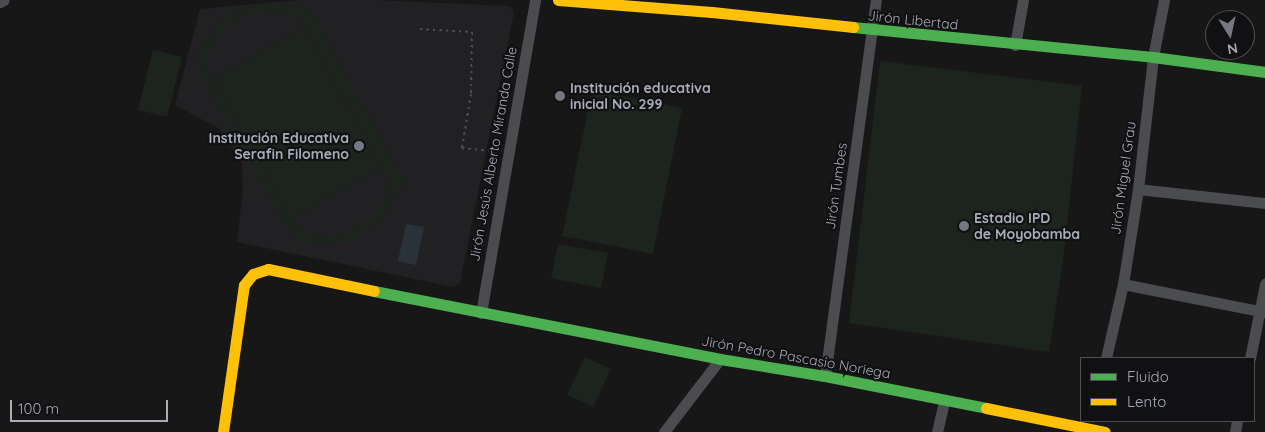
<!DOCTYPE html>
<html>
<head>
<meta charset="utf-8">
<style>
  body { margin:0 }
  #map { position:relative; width:1265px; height:432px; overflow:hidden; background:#171717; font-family:Quicksand,sans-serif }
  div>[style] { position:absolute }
  .built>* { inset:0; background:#212123 }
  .green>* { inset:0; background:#1d241e }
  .water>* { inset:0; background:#2a3239 }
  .path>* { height:2px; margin-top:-1px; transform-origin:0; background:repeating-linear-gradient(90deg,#4d4e52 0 2.5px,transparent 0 6.5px) }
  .street>* { height:11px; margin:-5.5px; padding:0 5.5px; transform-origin:5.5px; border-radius:5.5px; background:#4b4c50 }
  .fast>* { height:11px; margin:-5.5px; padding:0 5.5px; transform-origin:5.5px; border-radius:5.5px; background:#4caf50 }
  .slow>* { height:11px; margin:-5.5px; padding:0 5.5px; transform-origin:5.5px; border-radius:5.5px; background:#ffc107 }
  .dots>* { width:14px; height:14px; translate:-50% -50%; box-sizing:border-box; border:2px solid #111113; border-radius:50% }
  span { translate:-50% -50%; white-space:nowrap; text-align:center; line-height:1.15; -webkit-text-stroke:4.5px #111113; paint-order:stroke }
  .street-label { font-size:14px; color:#a8adb8 }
  .poi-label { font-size:14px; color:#a8adb8; font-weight:700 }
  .left { translate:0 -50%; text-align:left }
  .right { translate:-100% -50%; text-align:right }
  .legend { position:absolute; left:1080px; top:357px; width:175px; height:65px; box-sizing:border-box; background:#111113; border:1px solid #4d4f55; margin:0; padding:6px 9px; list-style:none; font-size:15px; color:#a8adb8 }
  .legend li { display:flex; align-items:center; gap:10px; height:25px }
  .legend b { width:25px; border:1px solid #4d4f55 }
  .north { position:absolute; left:1205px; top:10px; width:50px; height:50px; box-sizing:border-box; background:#111113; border:1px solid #4d4f55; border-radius:50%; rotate:170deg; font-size:14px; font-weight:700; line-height:20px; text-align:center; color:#a8adb8 }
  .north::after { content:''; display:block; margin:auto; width:18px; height:22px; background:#757880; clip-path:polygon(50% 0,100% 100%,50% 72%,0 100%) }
  .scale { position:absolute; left:10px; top:400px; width:158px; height:22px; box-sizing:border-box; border:2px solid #a8adb8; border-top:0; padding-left:6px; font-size:15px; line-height:18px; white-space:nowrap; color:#a8adb8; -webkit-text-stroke:4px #111113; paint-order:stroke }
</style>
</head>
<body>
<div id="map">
  <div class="built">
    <div style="clip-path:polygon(298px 0,376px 0,510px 6px,514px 12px,460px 283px,453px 287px,237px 242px,243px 189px,242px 164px,218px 128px,175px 105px,200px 9px)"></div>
  </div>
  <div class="green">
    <div style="clip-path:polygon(evenodd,267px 4px,295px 6px,310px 10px,407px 185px,395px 192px,393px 201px,382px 219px,361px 236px,347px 242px,312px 244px,302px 242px,291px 234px,201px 78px,197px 65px,200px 49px,218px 22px,239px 9px,267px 4px,254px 13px,289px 15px,301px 20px,386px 173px,389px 182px,382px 204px,374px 215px,356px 229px,344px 234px,318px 237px,301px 230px,294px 224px,207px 71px,208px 52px,215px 40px,225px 27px,239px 17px,254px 13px)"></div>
    <div style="clip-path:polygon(303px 29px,381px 168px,291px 218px,214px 78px)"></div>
    <div style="clip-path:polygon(153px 50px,182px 57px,167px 117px,138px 110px)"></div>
    <div style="clip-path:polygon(880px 61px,1082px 86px,1063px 261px,1049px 352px,849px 323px)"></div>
    <div style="clip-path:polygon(592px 90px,682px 108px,653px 254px,562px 236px)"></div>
    <div style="clip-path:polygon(558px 244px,608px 253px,601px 288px,551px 278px)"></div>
    <div style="clip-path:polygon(585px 357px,611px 369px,593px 407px,567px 395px)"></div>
  </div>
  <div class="water">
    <div style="clip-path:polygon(406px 224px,424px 227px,416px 265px,398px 261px)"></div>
  </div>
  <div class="path">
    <div style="left:420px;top:29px;width:52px;rotate:3.3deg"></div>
    <div style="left:472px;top:32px;width:62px;rotate:90.9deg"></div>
    <div style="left:471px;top:94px;width:55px;rotate:99.5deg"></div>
    <div style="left:462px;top:148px;width:37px;rotate:6deg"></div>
  </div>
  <div class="street">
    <div style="left:0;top:2px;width:4px;rotate:-27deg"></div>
    <div style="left:1015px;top:45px;width:46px;rotate:-79.9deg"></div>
    <div style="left:1138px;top:189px;width:128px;rotate:6.3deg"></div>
    <div style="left:1123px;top:284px;width:145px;rotate:11.2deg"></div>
    <div style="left:481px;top:313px;width:318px;rotate:-80.2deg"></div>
    <div style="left:1106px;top:358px;width:76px;rotate:-77.1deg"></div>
    <div style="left:1123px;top:284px;width:96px;rotate:-81deg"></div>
    <div style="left:1138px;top:189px;width:133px;rotate:-83.5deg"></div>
    <div style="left:1153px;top:57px;width:58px;rotate:-79.1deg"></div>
    <div style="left:1250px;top:358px;width:76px;rotate:-78.5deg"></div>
    <div style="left:825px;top:376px;width:379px;rotate:-82.3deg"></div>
    <div style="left:664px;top:432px;width:92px;rotate:-52.5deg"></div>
    <div style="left:937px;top:432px;width:32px;rotate:-77deg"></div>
    <div style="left:1235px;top:432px;width:11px;rotate:-80deg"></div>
  </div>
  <div class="fast">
    <div style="left:853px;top:27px;width:301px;rotate:5.7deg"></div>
    <div style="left:1153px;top:57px;width:113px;rotate:7.6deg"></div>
    <div style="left:374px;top:291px;width:353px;rotate:11.1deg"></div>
    <div style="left:720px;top:359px;width:106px;rotate:9.2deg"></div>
    <div style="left:825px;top:376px;width:164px;rotate:11.2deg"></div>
  </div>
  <div class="slow">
    <div style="left:558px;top:0;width:154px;rotate:4.5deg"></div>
    <div style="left:712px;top:12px;width:142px;rotate:6.1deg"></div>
    <div style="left:986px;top:408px;width:121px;rotate:11.4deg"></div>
    <div style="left:223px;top:432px;width:148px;rotate:-81.9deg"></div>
    <div style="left:244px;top:285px;width:14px;rotate:-51deg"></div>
    <div style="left:253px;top:274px;width:16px;rotate:-18deg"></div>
    <div style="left:268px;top:269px;width:108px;rotate:11.7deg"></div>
  </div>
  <div class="dots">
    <div style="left:560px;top:96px;background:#757880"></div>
    <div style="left:359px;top:146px;background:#757880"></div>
    <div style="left:964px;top:226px;background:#757880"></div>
  </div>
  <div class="street-label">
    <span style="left:913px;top:20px;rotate:6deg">Jirón Libertad</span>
    <span style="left:493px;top:154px;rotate:-80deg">Jirón Jesús Alberto Miranda Calle</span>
    <span style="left:1123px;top:178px;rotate:-82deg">Jirón Miguel Grau</span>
    <span style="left:836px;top:186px;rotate:-82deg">Jirón Tumbes</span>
    <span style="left:796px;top:357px;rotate:10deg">Jirón Pedro Pascasio Noriega</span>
  </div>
  <div class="poi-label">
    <span class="left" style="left:570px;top:96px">Institución educativa<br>inicial No. 299</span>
    <span class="right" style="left:349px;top:146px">Institución Educativa<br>Serafin Filomeno</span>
    <span class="left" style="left:974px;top:226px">Estadio IPD<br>de Moyobamba</span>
  </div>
  <ul class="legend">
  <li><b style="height:6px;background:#4caf50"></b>Fluido</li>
  <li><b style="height:6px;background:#ffc107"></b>Lento</li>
  </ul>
  <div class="north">N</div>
  <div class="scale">100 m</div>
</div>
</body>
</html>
